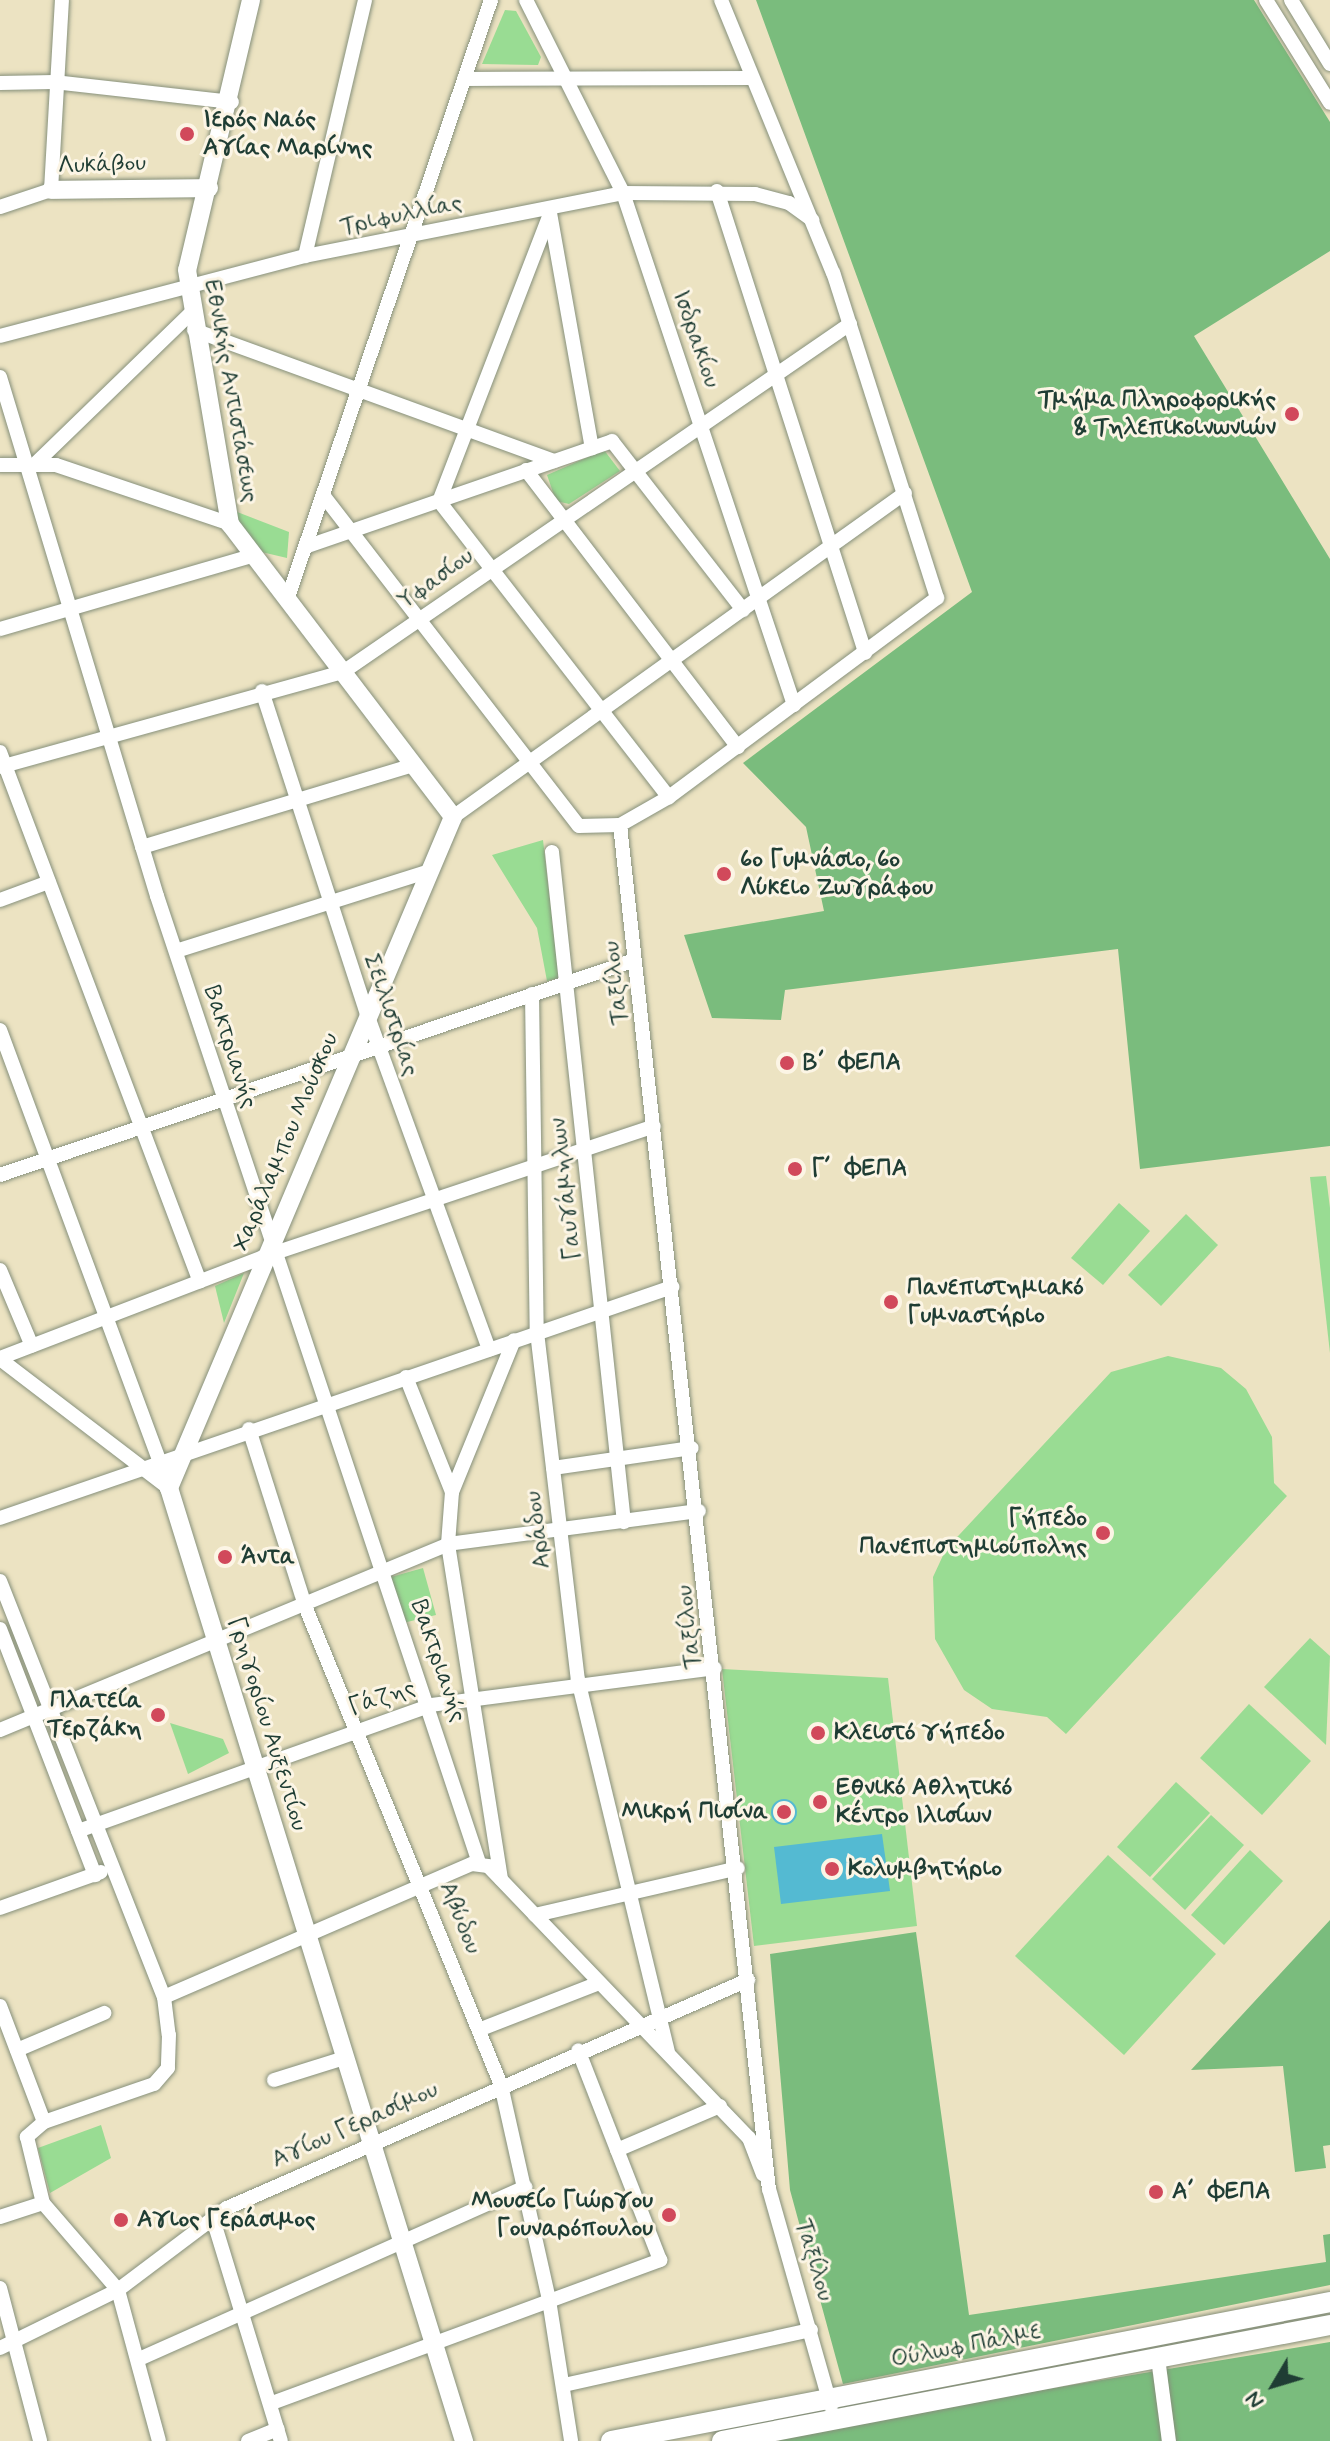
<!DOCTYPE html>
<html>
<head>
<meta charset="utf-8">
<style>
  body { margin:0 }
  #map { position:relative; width:1330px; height:2441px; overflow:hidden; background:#ece3c2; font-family:Mynerve,sans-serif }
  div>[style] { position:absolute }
  .green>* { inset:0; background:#99dc93 }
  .forest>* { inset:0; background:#7abc7d }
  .water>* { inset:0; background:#54bad2 }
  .round { border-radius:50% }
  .roads { filter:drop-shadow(0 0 2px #86907b) drop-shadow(0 0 2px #86907b) }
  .minor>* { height:14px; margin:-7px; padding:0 7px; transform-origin:7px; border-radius:7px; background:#fff }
  .tertiary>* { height:18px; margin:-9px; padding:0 9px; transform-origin:9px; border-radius:9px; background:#fff }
  .secondary>* { height:20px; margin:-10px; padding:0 10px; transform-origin:10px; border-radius:10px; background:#fff }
  .dots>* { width:22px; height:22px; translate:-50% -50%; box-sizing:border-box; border:4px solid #fcf5e5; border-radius:50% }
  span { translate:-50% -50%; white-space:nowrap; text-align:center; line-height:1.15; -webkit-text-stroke:6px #fcf5e5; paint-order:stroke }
  .poi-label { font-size:24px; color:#1f3d34; font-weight:700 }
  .left { translate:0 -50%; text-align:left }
  .right { translate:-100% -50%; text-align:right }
  .street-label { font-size:24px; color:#1f3d34 }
  .north { position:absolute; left:1234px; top:2345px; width:80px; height:80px; -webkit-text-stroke:6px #fcf5e5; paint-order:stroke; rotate:232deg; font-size:22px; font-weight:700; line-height:32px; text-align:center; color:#1f3d34 }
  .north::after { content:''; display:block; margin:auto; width:28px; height:36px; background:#1f3d34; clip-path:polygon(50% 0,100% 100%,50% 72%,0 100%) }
</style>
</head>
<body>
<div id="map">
  <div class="green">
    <div style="clip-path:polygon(505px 10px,516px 11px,541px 57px,538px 65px,482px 64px)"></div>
    <div style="clip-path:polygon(604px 450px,620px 471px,569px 504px,556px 501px,547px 475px)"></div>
    <div style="clip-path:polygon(232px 510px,289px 532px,287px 558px,236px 546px)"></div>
    <div style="clip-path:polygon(543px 840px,559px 978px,547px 981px,537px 928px,492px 855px)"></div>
    <div style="clip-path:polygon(1326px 1176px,1330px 1208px,1330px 1353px,1310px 1177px)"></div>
    <div style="clip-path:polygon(1119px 1203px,1150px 1231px,1103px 1285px,1071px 1258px)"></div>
    <div style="clip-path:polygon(1186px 1214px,1218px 1245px,1161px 1306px,1128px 1275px)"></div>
    <div style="clip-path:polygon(244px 1273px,224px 1323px,215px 1286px)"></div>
    <div style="clip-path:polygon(1168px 1356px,1221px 1368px,1246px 1389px,1272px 1437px,1274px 1483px,1287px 1496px,1066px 1734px,1047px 1717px,992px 1709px,964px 1690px,935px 1639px,933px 1577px,946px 1549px,1111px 1372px)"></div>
    <div style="clip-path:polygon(423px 1568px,436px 1615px,403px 1623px,391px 1577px)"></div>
    <div style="clip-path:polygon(1310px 1638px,1330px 1656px,1326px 1745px,1264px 1687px)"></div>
    <div style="clip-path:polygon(722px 1669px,888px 1678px,917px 1926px,754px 1946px)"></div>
    <div style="clip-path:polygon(1249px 1704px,1311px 1761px,1262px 1815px,1200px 1758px)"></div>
    <div style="clip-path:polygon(170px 1723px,223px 1739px,229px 1753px,188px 1774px)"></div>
    <div style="clip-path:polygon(1176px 1782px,1210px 1813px,1150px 1877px,1117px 1847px)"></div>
    <div style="clip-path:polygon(1211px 1815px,1244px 1845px,1185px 1910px,1152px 1879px)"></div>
    <div style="clip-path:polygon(1250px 1850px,1283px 1881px,1224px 1945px,1191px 1915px)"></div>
    <div style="clip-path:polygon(1108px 1855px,1216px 1954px,1124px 2055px,1015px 1956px)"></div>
    <div style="clip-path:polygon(101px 2125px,111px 2158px,50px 2193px,38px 2148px)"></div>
  </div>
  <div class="forest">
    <div style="clip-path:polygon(756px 0,1254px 0,1330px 122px,1330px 251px,1194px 336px,1330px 559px,1330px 1146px,1140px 1169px,1118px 949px,785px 990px,781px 1020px,712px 1018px,684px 935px,824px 911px,806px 827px,743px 763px,972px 592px)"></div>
    <div style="clip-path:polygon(1330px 1920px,1330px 2145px,1323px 2146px,1326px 2168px,1295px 2172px,1283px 2066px,1191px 2070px)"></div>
    <div style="clip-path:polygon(916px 1932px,969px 2315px,1326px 2262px,1323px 2235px,1330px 2234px,1330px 2285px,843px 2384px,790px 2190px,770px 1954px)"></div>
    <div style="clip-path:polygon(1330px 2342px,1330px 2441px,779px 2441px,778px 2434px)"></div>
  </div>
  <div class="water">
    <div class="round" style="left:771px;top:1799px;width:26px;height:26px"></div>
    <div style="clip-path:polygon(882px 1834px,890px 1891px,781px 1904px,774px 1847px)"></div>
  </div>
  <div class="roads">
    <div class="minor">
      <div style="left:526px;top:0;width:216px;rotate:63.3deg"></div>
      <div style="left:623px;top:193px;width:540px;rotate:71.53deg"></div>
      <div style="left:1266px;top:0;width:121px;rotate:58.1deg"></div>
      <div style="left:1291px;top:0;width:75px;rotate:58.6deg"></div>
      <div style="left:464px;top:79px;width:288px;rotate:-0.2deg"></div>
      <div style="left:0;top:83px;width:54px;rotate:-1.1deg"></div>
      <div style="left:54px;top:82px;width:179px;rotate:6.4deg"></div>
      <div style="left:717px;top:191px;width:485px;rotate:72.2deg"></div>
      <div style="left:0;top:207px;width:54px;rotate:-18.4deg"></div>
      <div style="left:51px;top:190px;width:190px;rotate:-86.7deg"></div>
      <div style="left:550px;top:213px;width:239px;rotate:79.9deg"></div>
      <div style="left:550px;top:214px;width:308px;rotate:111.1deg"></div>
      <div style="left:439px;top:501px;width:375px;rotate:52.2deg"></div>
      <div style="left:305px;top:256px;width:263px;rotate:-76.8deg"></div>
      <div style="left:194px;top:330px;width:383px;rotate:20deg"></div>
      <div style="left:0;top:336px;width:315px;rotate:-14.7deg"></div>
      <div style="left:305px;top:256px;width:324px;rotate:-11.2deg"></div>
      <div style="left:623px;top:193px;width:132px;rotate:0.4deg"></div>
      <div style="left:755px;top:194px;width:35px;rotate:15deg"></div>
      <div style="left:789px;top:203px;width:29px;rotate:36deg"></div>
      <div style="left:0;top:377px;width:542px;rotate:73.17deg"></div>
      <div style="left:157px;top:896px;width:1019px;rotate:71.58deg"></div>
      <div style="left:0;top:465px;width:56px"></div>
      <div style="left:56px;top:465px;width:184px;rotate:18.7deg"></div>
      <div style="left:34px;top:465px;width:217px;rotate:-44.1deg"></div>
      <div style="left:526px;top:470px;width:349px;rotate:52.6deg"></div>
      <div style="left:323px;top:495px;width:418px;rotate:52.3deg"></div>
      <div style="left:579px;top:826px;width:41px;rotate:-1.4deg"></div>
      <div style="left:620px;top:825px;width:56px;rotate:-29.7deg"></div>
      <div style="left:669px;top:797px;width:334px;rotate:-36.6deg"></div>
      <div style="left:937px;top:598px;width:341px;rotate:-107.7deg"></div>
      <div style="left:833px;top:273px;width:295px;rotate:-112.3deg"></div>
      <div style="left:305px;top:547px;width:325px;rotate:-19deg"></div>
      <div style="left:612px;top:441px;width:214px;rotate:52.2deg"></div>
      <div style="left:287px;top:600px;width:634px;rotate:-71.22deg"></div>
      <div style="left:0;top:629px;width:262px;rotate:-16.2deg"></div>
      <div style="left:262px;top:691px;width:340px;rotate:72deg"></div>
      <div style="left:367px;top:1014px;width:357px;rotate:70deg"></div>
      <div style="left:0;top:752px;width:566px;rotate:69.33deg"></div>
      <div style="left:0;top:767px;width:356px;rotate:-15.5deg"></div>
      <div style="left:343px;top:672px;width:615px;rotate:-34.47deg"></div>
      <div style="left:453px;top:817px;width:556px;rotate:-35.63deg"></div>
      <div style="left:620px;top:825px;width:1372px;rotate:83.77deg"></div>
      <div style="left:769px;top:2189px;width:226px;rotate:74.1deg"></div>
      <div style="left:142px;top:847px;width:284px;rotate:-16.8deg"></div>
      <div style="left:552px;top:852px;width:674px;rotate:83.87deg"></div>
      <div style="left:0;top:900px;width:52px;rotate:-20.2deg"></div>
      <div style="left:176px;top:951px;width:263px;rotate:-17.5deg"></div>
      <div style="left:532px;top:994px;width:338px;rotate:89.2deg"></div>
      <div style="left:537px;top:1332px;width:350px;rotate:83.3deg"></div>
      <div style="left:578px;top:1680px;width:382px;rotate:76.4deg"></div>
      <div style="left:0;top:1030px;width:488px;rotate:69.7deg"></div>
      <div style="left:0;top:1175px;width:670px;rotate:-18.71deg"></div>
      <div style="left:0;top:1270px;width:82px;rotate:67.2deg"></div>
      <div style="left:0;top:1358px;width:282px;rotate:-21deg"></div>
      <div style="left:263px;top:1257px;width:412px;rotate:-18.5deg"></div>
      <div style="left:0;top:1359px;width:213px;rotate:37.4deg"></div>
      <div style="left:406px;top:1377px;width:124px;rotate:68.2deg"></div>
      <div style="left:249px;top:1429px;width:186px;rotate:72.4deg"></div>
      <div style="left:305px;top:1606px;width:518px;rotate:67.75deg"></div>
      <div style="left:501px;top:2085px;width:220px;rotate:77.4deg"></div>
      <div style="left:549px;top:2300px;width:143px;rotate:81.1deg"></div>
      <div style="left:553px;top:1468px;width:140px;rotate:-8.2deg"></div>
      <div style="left:0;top:1518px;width:711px;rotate:-18.97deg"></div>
      <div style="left:0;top:1581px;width:447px;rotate:68.5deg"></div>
      <div style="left:164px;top:1997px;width:38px;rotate:83deg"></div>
      <div style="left:169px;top:2035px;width:33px;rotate:92deg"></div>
      <div style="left:168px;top:2068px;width:21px;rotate:131deg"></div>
      <div style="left:154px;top:2084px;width:116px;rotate:160.9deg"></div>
      <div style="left:0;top:1629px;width:264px;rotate:68.9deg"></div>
      <div style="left:0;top:1730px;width:485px;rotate:-22.5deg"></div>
      <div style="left:448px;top:1544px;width:253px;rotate:-7.5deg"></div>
      <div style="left:78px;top:1831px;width:375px;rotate:-19.6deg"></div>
      <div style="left:431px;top:1705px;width:286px;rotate:-7.4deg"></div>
      <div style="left:501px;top:1879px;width:339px;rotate:-99deg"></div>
      <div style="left:448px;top:1544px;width:52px;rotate:-85.6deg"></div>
      <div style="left:452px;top:1492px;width:164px;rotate:-67.8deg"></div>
      <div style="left:0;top:1908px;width:107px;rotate:-19.6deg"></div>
      <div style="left:535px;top:1915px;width:208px;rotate:-13deg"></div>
      <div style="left:164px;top:1997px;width:335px;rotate:-23.4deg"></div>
      <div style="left:472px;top:1864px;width:16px;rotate:7deg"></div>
      <div style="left:488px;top:1866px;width:377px;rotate:46.2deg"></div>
      <div style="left:749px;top:2138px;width:39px;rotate:69deg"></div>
      <div style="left:0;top:2006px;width:124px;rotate:69.2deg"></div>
      <div style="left:44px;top:2122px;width:23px;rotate:139deg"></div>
      <div style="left:27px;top:2137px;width:68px;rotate:76.4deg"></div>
      <div style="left:43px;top:2203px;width:115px;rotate:49.2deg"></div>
      <div style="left:118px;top:2290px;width:156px;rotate:74.8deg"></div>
      <div style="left:481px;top:2029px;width:127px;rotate:-21.3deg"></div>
      <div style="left:17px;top:2050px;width:95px;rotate:-23deg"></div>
      <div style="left:274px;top:2080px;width:73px;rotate:-17.4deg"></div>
      <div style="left:617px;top:2150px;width:112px;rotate:-23.1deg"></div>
      <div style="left:0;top:2217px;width:45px;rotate:-18deg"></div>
      <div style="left:213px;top:2219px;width:232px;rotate:73deg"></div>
      <div style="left:0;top:2288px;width:158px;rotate:75.3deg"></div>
      <div style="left:0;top:2348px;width:131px;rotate:-26.2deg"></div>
      <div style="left:118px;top:2290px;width:136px;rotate:-37deg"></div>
      <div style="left:227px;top:2208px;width:569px;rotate:-23.64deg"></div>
      <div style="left:1158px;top:2358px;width:84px;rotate:82.5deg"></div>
      <div style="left:139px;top:2359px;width:423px;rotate:-24deg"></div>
      <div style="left:564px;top:2385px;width:253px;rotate:-12.6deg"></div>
      <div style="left:272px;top:2403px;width:414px;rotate:-20.2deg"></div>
      <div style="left:660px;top:2260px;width:225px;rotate:-111.3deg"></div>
      <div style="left:248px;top:2441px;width:32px;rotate:-22deg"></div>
    </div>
    <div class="tertiary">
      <div style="left:251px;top:0;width:277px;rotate:103.3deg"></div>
      <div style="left:187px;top:270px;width:258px;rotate:80.4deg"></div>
      <div style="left:230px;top:524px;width:368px;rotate:52.7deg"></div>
      <div style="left:453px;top:817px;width:729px;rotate:112.94deg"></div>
      <div style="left:169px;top:1488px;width:998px;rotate:72.8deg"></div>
      <div style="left:51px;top:190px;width:158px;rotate:-0.7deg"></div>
    </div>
    <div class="secondary">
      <div style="left:611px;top:2441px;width:732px;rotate:-10.94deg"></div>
      <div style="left:722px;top:2441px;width:619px;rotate:-10.8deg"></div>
    </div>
  </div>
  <div class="dots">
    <div style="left:187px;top:134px;background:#d1495b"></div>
    <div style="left:1292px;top:414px;background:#d1495b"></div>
    <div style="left:724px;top:874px;background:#d1495b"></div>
    <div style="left:787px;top:1063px;background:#d1495b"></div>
    <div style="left:795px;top:1169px;background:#d1495b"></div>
    <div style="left:891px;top:1302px;background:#d1495b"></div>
    <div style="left:1103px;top:1533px;background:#d1495b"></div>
    <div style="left:225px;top:1557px;background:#d1495b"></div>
    <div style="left:158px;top:1715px;background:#d1495b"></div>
    <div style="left:818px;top:1733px;background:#d1495b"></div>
    <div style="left:820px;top:1802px;background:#d1495b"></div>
    <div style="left:784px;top:1812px;background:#d1495b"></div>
    <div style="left:832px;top:1869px;background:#d1495b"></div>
    <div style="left:1156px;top:2192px;background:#d1495b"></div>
    <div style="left:669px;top:2215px;background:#d1495b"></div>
    <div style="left:121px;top:2220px;background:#d1495b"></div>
  </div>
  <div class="poi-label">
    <span class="left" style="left:203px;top:134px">Ιερός Ναός<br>Αγίας Μαρίνης</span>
    <span class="right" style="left:1276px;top:414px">Τμήμα Πληροφορικής<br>&amp; Τηλεπικοινωνιών</span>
    <span class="left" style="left:740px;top:874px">6ο Γυμνάσιο, 6ο<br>Λύκειο Ζωγράφου</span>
    <span class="left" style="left:803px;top:1063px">Β΄ ΦΕΠΑ</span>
    <span class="left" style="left:811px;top:1169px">Γ΄ ΦΕΠΑ</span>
    <span class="left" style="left:907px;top:1302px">Πανεπιστημιακό<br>Γυμναστήριο</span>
    <span class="right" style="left:1087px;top:1533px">Γήπεδο<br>Πανεπιστημιούπολης</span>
    <span class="left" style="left:241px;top:1557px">Άντα</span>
    <span class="right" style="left:142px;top:1715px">Πλατεία<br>Τερζάκη</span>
    <span class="left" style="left:834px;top:1733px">Κλειστό γήπεδο</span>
    <span class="left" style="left:836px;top:1802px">Εθνικό Αθλητικό<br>Κέντρο Ιλισίων</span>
    <span class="right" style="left:768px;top:1812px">Μικρή Πισίνα</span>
    <span class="left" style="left:848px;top:1869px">Κολυμβητήριο</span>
    <span class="left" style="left:1172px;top:2192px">Α΄ ΦΕΠΑ</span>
    <span class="right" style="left:653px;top:2215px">Μουσείο Γιώργου<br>Γουναρόπουλου</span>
    <span class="left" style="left:137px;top:2220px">Αγιος Γεράσιμος</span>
  </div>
  <div class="street-label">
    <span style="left:102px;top:165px;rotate:-2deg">Λυκάβου</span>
    <span style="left:401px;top:215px;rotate:-12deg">Τριφυλλίας</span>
    <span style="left:696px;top:339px;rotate:71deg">Ισδρακίου</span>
    <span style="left:231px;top:391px;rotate:80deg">Εθνικής Αντιστάσεως</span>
    <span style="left:436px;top:579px;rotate:-36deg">Υφασίου</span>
    <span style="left:616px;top:983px;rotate:-96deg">Ταξίλου</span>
    <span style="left:391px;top:1015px;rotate:71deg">Σειλιστρίας</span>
    <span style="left:230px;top:1047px;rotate:72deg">Βακτριανής</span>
    <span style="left:286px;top:1142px;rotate:-67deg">Χαράλαμπου Μούσκου</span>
    <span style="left:566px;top:1189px;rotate:-96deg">Γαυγάμηλων</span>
    <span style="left:538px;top:1530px;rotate:-97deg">Αράδου</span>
    <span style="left:689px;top:1627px;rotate:-96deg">Ταξίλου</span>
    <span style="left:438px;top:1661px;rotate:71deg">Βακτριανής</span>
    <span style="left:382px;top:1698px;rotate:-18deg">Γάζης</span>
    <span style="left:267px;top:1724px;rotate:73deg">Γρηγορίου Αυξεντίου</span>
    <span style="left:460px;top:1918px;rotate:68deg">Αβύδου</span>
    <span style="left:355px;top:2125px;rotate:-24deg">Αγίου Γερασίμου</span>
    <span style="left:814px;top:2260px;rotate:74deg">Ταξίλου</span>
    <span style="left:966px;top:2346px;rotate:-11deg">Ούλωφ Πάλμε</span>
  </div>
  <div class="north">N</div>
</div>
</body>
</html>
